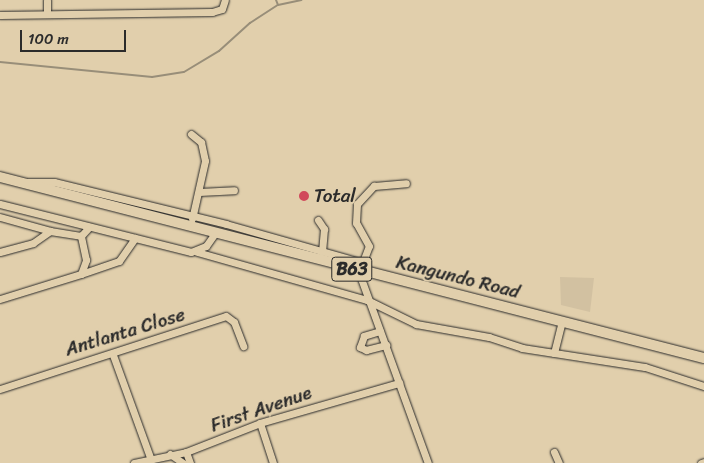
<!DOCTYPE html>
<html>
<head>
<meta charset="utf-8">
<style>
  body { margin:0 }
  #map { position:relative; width:704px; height:463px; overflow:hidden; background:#e1cfac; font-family:Sriracha,sans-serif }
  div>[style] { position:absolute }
  .built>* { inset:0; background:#d2c1a1 }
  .stream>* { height:2px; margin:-1px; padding:0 1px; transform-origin:1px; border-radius:1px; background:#988e79 }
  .roads { filter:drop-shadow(0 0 1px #2b2b2b) drop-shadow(0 0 1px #2b2b2b) }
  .minor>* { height:7px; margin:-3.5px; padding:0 3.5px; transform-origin:3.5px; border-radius:3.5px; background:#e1cfac }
  .highway>* { height:10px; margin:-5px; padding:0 5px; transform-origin:5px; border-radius:5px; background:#e1cfac }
  .dots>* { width:14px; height:14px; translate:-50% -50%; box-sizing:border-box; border:2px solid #e1cfac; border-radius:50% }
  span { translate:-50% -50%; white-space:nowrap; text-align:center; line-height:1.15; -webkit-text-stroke:4px #e1cfac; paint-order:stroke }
  .shield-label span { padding:1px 4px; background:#e1cfac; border:1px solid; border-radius:4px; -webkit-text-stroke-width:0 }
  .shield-label { font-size:18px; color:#2b2b2b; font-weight:700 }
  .poi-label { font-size:19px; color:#2b2b2b }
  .left { translate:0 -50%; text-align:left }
  .street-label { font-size:19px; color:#2b2b2b }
  .scale { position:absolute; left:20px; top:30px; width:106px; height:22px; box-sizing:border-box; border:2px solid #2b2b2b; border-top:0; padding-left:6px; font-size:15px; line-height:18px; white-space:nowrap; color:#2b2b2b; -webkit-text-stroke:4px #e1cfac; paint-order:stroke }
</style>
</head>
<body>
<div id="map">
  <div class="built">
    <div style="clip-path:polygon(560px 277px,594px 278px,590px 312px,561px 305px)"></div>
  </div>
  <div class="stream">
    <div style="left:276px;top:0;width:5px;rotate:68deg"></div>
    <div style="left:0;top:62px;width:153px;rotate:5.6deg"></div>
    <div style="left:152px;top:77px;width:32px;rotate:-9deg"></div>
    <div style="left:184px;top:72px;width:41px;rotate:-31deg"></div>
    <div style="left:219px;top:51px;width:42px;rotate:-42.1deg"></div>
    <div style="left:250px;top:23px;width:33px;rotate:-33deg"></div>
    <div style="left:278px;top:5px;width:24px;rotate:-12deg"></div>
  </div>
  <div class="roads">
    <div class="minor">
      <div style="left:47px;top:14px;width:14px;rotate:-90deg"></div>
      <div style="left:0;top:15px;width:212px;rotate:-0.8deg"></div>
      <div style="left:212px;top:12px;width:10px;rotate:-17deg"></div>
      <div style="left:222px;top:9px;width:9px;rotate:-72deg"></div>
      <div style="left:191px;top:134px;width:13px;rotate:39deg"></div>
      <div style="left:201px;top:142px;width:19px;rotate:78deg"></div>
      <div style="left:205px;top:161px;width:59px;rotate:102.6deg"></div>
      <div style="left:27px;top:182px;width:27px"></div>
      <div style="left:54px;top:182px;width:177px;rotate:13.7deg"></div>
      <div style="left:226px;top:224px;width:139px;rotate:15.8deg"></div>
      <div style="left:360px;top:262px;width:12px;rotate:55deg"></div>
      <div style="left:199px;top:192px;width:35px;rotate:-3deg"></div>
      <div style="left:0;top:204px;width:197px;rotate:14.1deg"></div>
      <div style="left:191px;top:252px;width:16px;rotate:-22deg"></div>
      <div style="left:206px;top:246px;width:16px;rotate:-55deg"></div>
      <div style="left:0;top:217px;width:52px;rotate:15.6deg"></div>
      <div style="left:318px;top:220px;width:11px;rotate:56deg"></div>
      <div style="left:324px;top:229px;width:23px;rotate:95deg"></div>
      <div style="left:0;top:252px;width:34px;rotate:-15deg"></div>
      <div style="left:33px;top:243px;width:21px;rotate:-35deg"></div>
      <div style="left:50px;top:231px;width:31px;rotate:9deg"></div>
      <div style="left:81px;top:236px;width:12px;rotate:-48deg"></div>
      <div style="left:197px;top:252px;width:177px;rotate:15.8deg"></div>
      <div style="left:367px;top:300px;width:55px;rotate:26.1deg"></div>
      <div style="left:416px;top:324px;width:74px;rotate:10.1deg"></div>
      <div style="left:489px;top:337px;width:35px;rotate:18deg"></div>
      <div style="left:522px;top:348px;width:124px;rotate:8.8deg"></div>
      <div style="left:645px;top:367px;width:62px;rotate:17.9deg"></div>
      <div style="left:362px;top:264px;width:19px;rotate:-69deg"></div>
      <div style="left:369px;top:246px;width:26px;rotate:-119deg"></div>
      <div style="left:356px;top:223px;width:19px;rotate:-87deg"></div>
      <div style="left:357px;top:204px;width:25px;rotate:-47deg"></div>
      <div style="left:374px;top:186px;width:32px;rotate:-5deg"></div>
      <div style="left:358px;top:270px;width:205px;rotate:70.1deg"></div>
      <div style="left:81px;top:274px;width:40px;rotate:-18.9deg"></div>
      <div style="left:119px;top:261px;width:28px;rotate:-55deg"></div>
      <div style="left:0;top:299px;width:85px;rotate:-17.2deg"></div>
      <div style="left:81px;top:274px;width:15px;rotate:-70deg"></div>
      <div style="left:86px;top:260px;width:25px;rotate:-102deg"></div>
      <div style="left:380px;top:331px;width:17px;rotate:163deg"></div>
      <div style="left:364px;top:336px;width:12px;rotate:110deg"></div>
      <div style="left:360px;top:347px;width:7px;rotate:27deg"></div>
      <div style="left:366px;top:350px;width:21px;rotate:-14deg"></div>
      <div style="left:554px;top:353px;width:32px;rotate:-76deg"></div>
      <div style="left:113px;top:355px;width:109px;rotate:70.1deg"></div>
      <div style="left:0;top:389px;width:237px;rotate:-17.9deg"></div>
      <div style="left:226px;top:316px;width:10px;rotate:37deg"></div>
      <div style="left:234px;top:322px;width:26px;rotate:69deg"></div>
      <div style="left:260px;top:423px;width:42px;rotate:72deg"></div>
      <div style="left:186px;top:452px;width:12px;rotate:70deg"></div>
      <div style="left:554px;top:452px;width:12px;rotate:66deg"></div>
      <div style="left:170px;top:454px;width:16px;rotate:35deg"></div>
      <div style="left:134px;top:463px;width:53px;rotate:-11.9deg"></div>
      <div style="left:186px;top:452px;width:79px;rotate:-21.4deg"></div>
      <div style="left:260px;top:423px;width:145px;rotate:-16.1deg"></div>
      <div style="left:701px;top:463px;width:3px;rotate:-18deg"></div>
    </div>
    <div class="highway">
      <div style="left:0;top:177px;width:727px;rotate:14.42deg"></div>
    </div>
  </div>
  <div class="dots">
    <div style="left:304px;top:196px;background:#d1495b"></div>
  </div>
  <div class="shield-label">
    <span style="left:352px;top:269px">B63</span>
  </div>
  <div class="poi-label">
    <span class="left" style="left:314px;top:196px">Total</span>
  </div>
  <div class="street-label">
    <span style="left:458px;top:277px;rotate:14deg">Kangundo Road</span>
    <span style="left:125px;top:332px;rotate:-17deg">Antlanta Close</span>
    <span style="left:261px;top:409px;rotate:-19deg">First Avenue</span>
  </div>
  <div class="scale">100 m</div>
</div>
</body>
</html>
